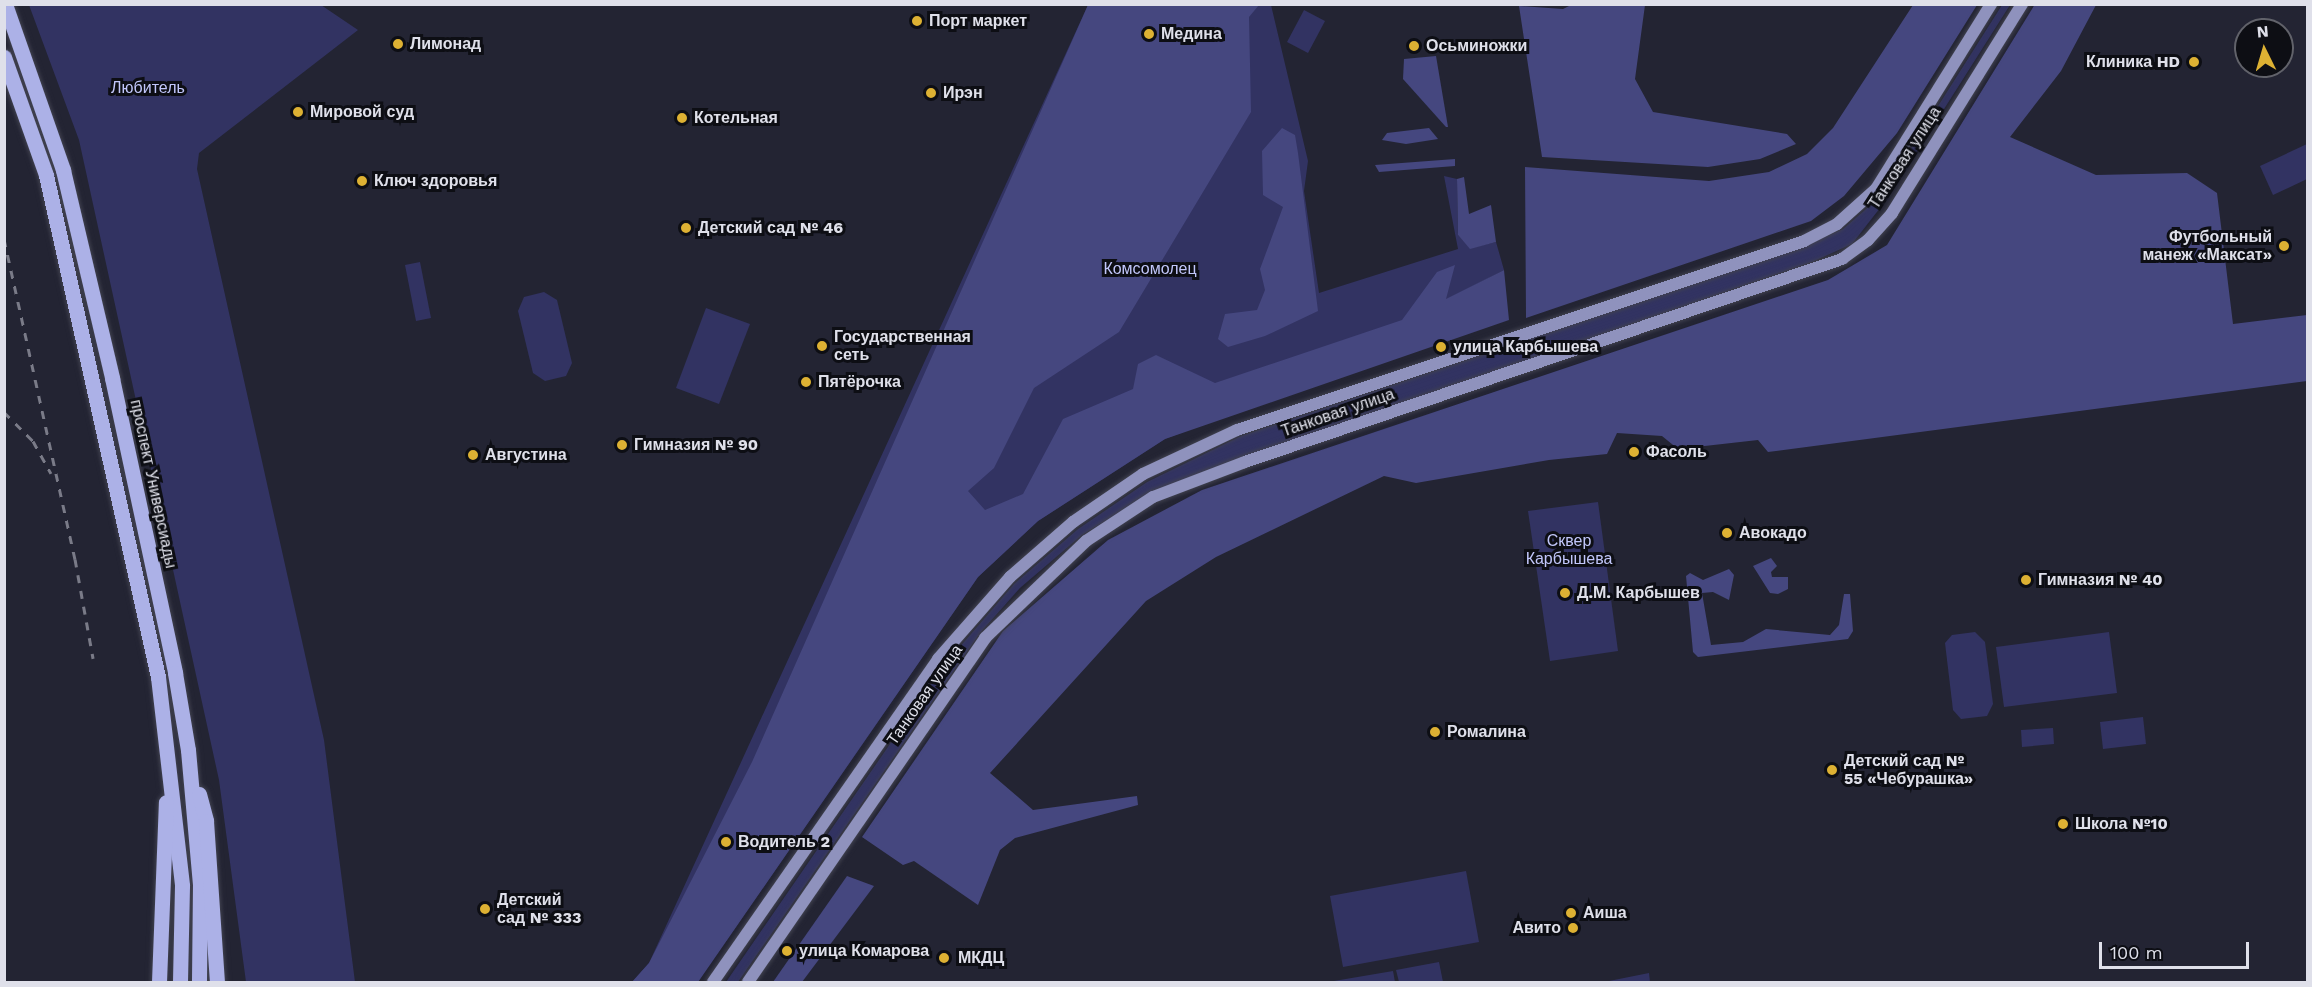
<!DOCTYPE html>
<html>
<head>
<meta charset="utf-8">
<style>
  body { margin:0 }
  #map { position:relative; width:2312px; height:987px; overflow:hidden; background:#232433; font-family:"Work Sans",sans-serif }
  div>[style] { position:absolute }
  .green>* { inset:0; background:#323362 }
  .forest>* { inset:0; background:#45477f }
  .roads { filter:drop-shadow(0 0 2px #414250) drop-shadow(0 0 2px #414250) }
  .secondary>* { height:12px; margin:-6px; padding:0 6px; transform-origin:6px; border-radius:6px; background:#8f92bd }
  .primary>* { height:15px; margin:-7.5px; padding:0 7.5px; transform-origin:7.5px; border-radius:7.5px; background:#acb1e7 }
  .rail>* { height:3px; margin-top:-1.5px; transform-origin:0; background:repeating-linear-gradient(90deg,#7a7b88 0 8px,transparent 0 16px) }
  .dots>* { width:16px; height:16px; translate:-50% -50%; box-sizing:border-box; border:3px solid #0d0e14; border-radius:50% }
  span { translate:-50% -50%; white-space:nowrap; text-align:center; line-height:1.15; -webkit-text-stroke:6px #0d0e14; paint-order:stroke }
  .poi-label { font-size:16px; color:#dfe0ea; font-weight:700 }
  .left { translate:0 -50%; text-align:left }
  .right { translate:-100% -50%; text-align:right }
  .park-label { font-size:16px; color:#c2c7fb }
  .street-label { font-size:16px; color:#dfe0ea }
  .frame { position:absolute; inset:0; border:6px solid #dfe0ea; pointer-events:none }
  .north { position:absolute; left:2234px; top:18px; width:60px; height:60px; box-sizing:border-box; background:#0d0e14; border:2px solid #61626a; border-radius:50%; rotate:355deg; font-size:16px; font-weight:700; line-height:24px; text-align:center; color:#dfe0ea }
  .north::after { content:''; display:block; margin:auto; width:21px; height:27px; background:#ddb133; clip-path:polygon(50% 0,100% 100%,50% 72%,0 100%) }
  .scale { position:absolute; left:2099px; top:942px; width:150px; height:27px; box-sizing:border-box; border:3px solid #dfe0ea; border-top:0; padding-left:8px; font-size:18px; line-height:21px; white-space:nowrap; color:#dfe0ea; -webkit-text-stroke:4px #0d0e14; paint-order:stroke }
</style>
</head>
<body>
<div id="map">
  <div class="green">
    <div style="clip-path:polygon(29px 5px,321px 5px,358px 30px,199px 153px,197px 169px,324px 740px,355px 982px,246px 982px,219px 780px,79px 140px)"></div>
    <div style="clip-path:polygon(1088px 5px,1271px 5px,1308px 161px,1304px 191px,1319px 293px,1458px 249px,1444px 176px,1457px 179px,1458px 235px,1470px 248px,1496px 242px,1504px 270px,1218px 419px,1165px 439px,1038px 521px,978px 577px,698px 982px,632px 982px,649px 963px)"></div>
    <div style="clip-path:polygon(2002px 5px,2010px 5px,1887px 199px,1852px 244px,1812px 262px,1200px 473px,1151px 493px,1082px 535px,1020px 588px,980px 633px,738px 982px,726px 982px,945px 664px,1014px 584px,1078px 529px,1147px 482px,1241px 436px,1805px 246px,1843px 229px,1881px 196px)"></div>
    <div style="clip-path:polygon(1304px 10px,1325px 21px,1308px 53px,1287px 42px)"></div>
    <div style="clip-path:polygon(2307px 144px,2307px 179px,2273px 195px,2260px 166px)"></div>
    <div style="clip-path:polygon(420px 262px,431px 318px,416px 321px,405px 265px)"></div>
    <div style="clip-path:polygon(544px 292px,557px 300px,572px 363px,566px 376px,545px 381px,533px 373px,518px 311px,524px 297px)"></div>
    <div style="clip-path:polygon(706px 308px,750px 324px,719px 404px,676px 388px)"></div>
    <div style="clip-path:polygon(1598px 502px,1618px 651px,1550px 661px,1528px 511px)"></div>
    <div style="clip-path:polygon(1975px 632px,1985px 642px,1993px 704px,1987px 716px,1961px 719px,1953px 710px,1945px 643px,1952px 635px)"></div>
    <div style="clip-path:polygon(2109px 632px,2117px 693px,2004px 707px,1996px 647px)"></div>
    <div style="clip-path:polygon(2143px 717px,2146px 744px,2103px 749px,2100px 722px)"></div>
    <div style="clip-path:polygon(2053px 728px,2054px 744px,2022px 747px,2021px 730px)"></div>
    <div style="clip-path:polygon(1466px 871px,1479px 942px,1343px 967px,1330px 896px)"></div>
    <div style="clip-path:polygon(1439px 962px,1443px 982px,1399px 982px,1396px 970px)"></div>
    <div style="clip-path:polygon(1393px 971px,1395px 982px,1334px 982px,1334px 981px)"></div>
    <div style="clip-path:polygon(1649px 973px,1650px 982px,1604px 982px)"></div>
  </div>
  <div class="forest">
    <div style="clip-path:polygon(1573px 4px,1645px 5px,1635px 79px,1653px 112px,1787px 134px,1796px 144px,1760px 159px,1708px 167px,1542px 157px,1519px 6px,1563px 9px)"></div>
    <div style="clip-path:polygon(2035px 4px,2096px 5px,2061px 71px,2010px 137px,2096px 175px,2187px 173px,2217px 193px,2233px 324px,2307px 315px,2307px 381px,1768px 452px,1758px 440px,1678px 449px,1662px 436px,1617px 433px,1607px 454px,1549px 460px,1416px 483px,1384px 476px,1216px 557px,1146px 601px,990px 773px,1033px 810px,1137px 796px,1138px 805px,1015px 838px,1000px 850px,978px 905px,914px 861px,903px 865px,862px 837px,1003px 631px,1108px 540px,1202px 490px,1828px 280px,1887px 245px)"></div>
    <div style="clip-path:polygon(1088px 5px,1259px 5px,1249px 17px,1251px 112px,1119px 332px,1034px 388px,994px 468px,968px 491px,985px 510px,1023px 494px,1063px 419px,1133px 389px,1138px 364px,1156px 355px,1215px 383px,1402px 320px,1437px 272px,1455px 265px,1446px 299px,1504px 270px,1509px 320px,1165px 439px,1038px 521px,978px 577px,698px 982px,632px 982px,649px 963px,752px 762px)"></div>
    <div style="clip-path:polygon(1913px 5px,1977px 5px,1897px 133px,1844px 196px,1811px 221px,1526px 318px,1525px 167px,1709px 181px,1769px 172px,1807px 154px,1833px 128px)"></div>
    <div style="clip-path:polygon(1436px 56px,1448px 127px,1446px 127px,1403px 79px,1404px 59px)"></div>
    <div style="clip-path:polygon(1282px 128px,1295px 135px,1298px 153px,1318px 311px,1265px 336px,1228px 347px,1218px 339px,1225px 314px,1257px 310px,1265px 290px,1260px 269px,1283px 207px,1263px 195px,1262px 151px)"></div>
    <div style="clip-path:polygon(1429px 128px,1438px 139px,1406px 144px,1382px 140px,1387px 133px)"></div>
    <div style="clip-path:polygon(1455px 159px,1455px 166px,1379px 172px,1375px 165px)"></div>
    <div style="clip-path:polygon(1464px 177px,1469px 214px,1491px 205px,1496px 242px,1470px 249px,1458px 235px,1457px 179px)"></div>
    <div style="clip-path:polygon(1771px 558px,1777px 566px,1771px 572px,1772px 577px,1788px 577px,1788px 589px,1778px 594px,1770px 593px,1753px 566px)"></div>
    <div style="clip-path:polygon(1729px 569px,1734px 575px,1729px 600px,1713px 592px,1702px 593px,1711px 645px,1743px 642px,1766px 629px,1830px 635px,1839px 625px,1844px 594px,1850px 594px,1853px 631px,1848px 639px,1698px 657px,1693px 652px,1686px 576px,1690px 573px,1703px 580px)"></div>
    <div style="clip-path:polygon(847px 876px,874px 886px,802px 982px,773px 982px)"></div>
  </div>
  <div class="roads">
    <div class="secondary">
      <div style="left:713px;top:982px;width:394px;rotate:-55.1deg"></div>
      <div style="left:938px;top:659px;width:109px;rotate:-48.7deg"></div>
      <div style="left:1010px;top:577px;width:84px;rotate:-41.1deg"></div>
      <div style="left:1073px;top:522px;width:85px;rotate:-34.4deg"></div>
      <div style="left:1143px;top:474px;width:104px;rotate:-25.1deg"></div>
      <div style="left:1237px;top:430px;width:598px;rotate:-18.43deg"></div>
      <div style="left:1804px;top:241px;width:37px;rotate:-27deg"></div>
      <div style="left:1837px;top:224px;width:52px;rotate:-41.9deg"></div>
      <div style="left:1876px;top:189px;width:218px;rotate:-58.1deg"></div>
      <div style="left:748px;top:982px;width:418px;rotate:-55.4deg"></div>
      <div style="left:985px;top:638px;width:140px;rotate:-43.8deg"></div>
      <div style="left:1086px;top:541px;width:80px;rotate:-33.3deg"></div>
      <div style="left:1153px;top:497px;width:98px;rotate:-20.8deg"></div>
      <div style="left:1245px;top:462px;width:631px;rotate:-18.78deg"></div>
      <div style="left:1842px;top:259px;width:32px;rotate:-36deg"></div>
      <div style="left:1868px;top:240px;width:36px;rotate:-48deg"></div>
      <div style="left:1892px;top:213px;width:246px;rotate:-58.1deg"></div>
    </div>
    <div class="primary">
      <div style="left:5px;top:4px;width:176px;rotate:70.7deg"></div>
      <div style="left:63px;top:170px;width:214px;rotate:76.7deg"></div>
      <div style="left:112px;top:378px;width:302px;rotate:77.9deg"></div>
      <div style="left:175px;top:673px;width:78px;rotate:80.4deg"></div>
      <div style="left:188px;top:750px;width:135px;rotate:84.9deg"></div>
      <div style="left:200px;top:884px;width:98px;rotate:90.6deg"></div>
      <div style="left:4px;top:57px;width:125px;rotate:70.4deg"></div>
      <div style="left:46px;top:175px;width:514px;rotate:77.42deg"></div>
      <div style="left:158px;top:677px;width:210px;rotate:83.4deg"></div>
      <div style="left:182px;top:886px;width:96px;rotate:91.2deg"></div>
      <div style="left:199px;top:794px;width:28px;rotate:75deg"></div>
      <div style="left:206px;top:821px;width:161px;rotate:86.1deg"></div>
      <div style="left:159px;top:982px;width:180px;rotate:-87.8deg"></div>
    </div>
  </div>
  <div class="rail">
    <div style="left:4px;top:239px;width:328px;rotate:77.5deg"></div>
    <div style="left:75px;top:559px;width:101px;rotate:79.7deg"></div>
    <div style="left:4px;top:412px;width:41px;rotate:45deg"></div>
    <div style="left:33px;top:441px;width:37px;rotate:61deg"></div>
  </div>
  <div class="dots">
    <div style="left:917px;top:21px;background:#ddb133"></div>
    <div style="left:1149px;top:34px;background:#ddb133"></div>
    <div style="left:398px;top:44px;background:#ddb133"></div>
    <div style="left:1414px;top:46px;background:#ddb133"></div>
    <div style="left:2194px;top:62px;background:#ddb133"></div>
    <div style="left:931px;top:93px;background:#ddb133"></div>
    <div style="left:298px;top:112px;background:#ddb133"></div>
    <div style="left:682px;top:118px;background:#ddb133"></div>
    <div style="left:362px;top:181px;background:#ddb133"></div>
    <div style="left:686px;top:228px;background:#ddb133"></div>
    <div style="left:2284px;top:246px;background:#ddb133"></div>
    <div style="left:822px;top:346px;background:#ddb133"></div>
    <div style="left:1441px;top:347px;background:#ddb133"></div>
    <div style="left:806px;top:382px;background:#ddb133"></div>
    <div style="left:622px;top:445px;background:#ddb133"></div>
    <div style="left:1634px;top:452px;background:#ddb133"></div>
    <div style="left:473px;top:455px;background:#ddb133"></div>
    <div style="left:1727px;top:533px;background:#ddb133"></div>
    <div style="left:2026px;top:580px;background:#ddb133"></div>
    <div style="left:1565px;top:593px;background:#ddb133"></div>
    <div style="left:1435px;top:732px;background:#ddb133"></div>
    <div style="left:1832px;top:770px;background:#ddb133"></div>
    <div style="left:2063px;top:824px;background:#ddb133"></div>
    <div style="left:726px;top:842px;background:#ddb133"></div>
    <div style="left:485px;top:909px;background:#ddb133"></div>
    <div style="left:1571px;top:913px;background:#ddb133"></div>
    <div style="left:1573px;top:928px;background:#ddb133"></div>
    <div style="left:787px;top:951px;background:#ddb133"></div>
    <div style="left:944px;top:958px;background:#ddb133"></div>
  </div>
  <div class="poi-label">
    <span class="left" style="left:929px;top:21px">Порт маркет</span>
    <span class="left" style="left:1161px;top:34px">Медина</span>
    <span class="left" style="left:410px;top:44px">Лимонад</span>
    <span class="left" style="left:1426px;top:46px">Осьминожки</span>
    <span class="right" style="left:2180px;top:62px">Клиника HD</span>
    <span class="left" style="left:943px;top:93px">Ирэн</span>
    <span class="left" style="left:310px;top:112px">Мировой суд</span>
    <span class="left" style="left:694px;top:118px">Котельная</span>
    <span class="left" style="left:374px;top:181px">Ключ здоровья</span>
    <span class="left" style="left:698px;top:228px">Детский сад № 46</span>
    <span class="right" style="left:2272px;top:246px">Футбольный<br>манеж «Максат»</span>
    <span class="left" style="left:834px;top:346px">Государственная<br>сеть</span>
    <span class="left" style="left:1453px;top:347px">улица Карбышева</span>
    <span class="left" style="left:818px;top:382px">Пятёрочка</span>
    <span class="left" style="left:634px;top:445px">Гимназия № 90</span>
    <span class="left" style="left:1646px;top:452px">Фасоль</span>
    <span class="left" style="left:485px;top:455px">Августина</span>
    <span class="left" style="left:1739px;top:533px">Авокадо</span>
    <span class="left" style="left:2038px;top:580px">Гимназия № 40</span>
    <span class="left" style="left:1577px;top:593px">Д.М. Карбышев</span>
    <span class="left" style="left:1447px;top:732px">Ромалина</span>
    <span class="left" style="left:1844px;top:770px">Детский сад №<br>55 «Чебурашка»</span>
    <span class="left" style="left:2075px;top:824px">Школа №10</span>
    <span class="left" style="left:738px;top:842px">Водитель 2</span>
    <span class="left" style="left:497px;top:909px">Детский<br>сад № 333</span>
    <span class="left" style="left:1583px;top:913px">Аиша</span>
    <span class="right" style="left:1561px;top:928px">Авито</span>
    <span class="left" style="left:799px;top:951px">улица Комарова</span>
    <span class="left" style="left:958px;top:958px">МКДЦ</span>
  </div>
  <div class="park-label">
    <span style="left:148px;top:88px">Любитель</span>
    <span style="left:1150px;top:269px">Комсомолец</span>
    <span style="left:1569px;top:550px">Сквер<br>Карбышева</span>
  </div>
  <div class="street-label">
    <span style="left:1905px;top:158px;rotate:-57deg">Танковая улица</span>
    <span style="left:1338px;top:413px;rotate:-19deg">Танковая улица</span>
    <span style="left:153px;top:484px;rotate:78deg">проспект Универсиады</span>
    <span style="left:925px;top:695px;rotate:-55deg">Танковая улица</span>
  </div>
  <div class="frame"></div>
  <div class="north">N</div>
  <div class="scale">100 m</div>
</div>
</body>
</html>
